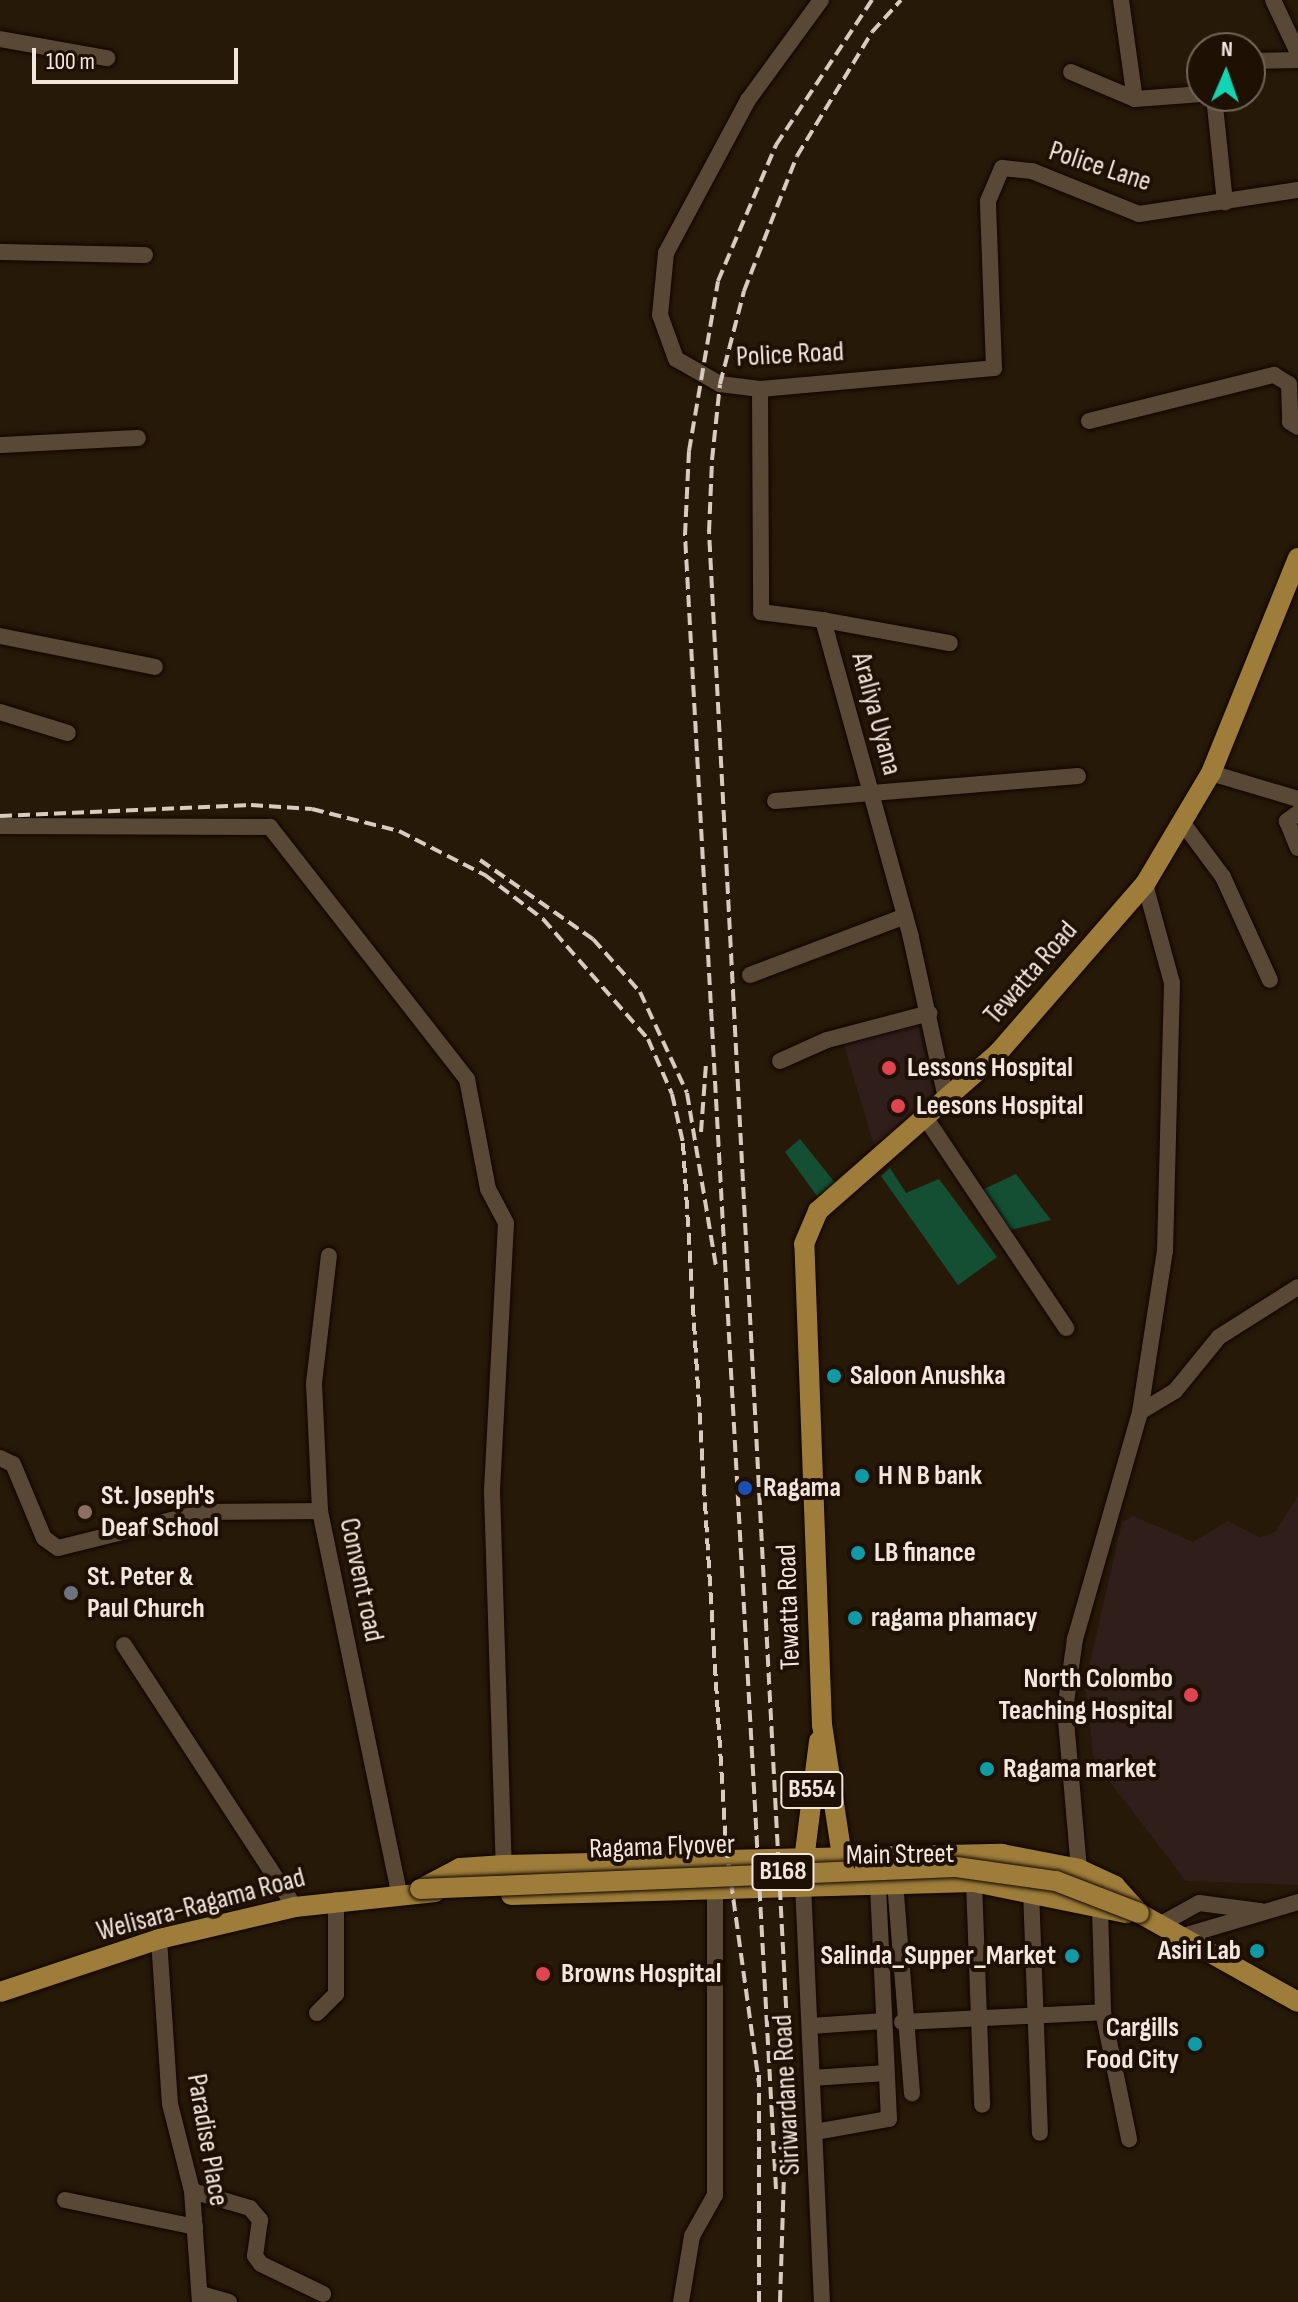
<!DOCTYPE html>
<html>
<head>
<meta charset="utf-8">
<style>
  body { margin:0 }
  #map { position:relative; width:1298px; height:2302px; overflow:hidden; background:#271908; font-family:"Sofia Sans Condensed",sans-serif }
  div>[style] { position:absolute }
  .medical>* { inset:0; background:#301e1a }
  .green>* { inset:0; background:#144f33 }
  .roads { filter:drop-shadow(0 0 2px #100400) drop-shadow(0 0 2px #100400) }
  .minor>* { height:16px; margin:-8px; padding:0 8px; transform-origin:8px; border-radius:8px; background:#594836 }
  .major>* { height:20px; margin:-10px; padding:0 10px; transform-origin:10px; border-radius:10px; background:#9d7d39 }
  .rail>* { height:4px; margin-top:-2px; transform-origin:0; background:repeating-linear-gradient(90deg,#d8ccc1 0 12px,transparent 0 18px) }
  .bridges { filter:drop-shadow(0 0 2px #100400) drop-shadow(0 0 2px #100400) }
  .major-bridge>* { height:20px; margin:-10px; padding:0 10px; transform-origin:10px; border-radius:10px; background:#9d7d39 }
  .dots>* { width:22px; height:22px; translate:-50% -50%; box-sizing:border-box; border:4px solid #1e1002; border-radius:50% }
  span { translate:-50% -50%; white-space:nowrap; text-align:center; line-height:1.15; -webkit-text-stroke:8px #1e1002; paint-order:stroke }
  .shield-label span { padding:2px 6px; background:#1e1002; border:2px solid; border-radius:6px; -webkit-text-stroke-width:0 }
  .shield-label { font-size:26px; color:#f2e7dd; font-weight:700 }
  .street-label { font-size:28px; color:#f2e7dd }
  .poi-label { font-size:28px; color:#f2e7dd; font-weight:700 }
  .left { translate:0 -50%; text-align:left }
  .right { translate:-100% -50%; text-align:right }
  .north { position:absolute; left:1186px; top:32px; width:80px; height:80px; box-sizing:border-box; background:#1e1002; border:2px solid #73665a; border-radius:50%; rotate:2deg; font-size:22px; font-weight:700; line-height:32px; text-align:center; color:#f2e7dd }
  .north::after { content:''; display:block; margin:auto; width:28px; height:36px; background:#12d5b4; clip-path:polygon(50% 0,100% 100%,50% 72%,0 100%) }
  .scale { position:absolute; left:32px; top:48px; width:206px; height:36px; box-sizing:border-box; border:4px solid #f2e7dd; border-top:0; padding-left:10px; font-size:24px; line-height:28px; white-space:nowrap; color:#f2e7dd; -webkit-text-stroke:6px #1e1002; paint-order:stroke }
</style>
</head>
<body>
<div id="map">
  <div class="medical">
    <div style="clip-path:polygon(917px 1020px,935px 1099px,876px 1152px,842px 1038px)"></div>
    <div style="clip-path:polygon(1298px 1496px,1298px 1885px,1186px 1881px,1094px 1761px,1085px 1685px,1122px 1522px,1133px 1516px,1193px 1542px,1228px 1521px,1260px 1538px,1276px 1531px)"></div>
  </div>
  <div class="green">
    <div style="clip-path:polygon(942px 1125px,980px 1191px,1016px 1174px,1051px 1220px,997px 1233px,936px 1130px)"></div>
    <div style="clip-path:polygon(800px 1139px,836px 1184px,817px 1196px,785px 1152px)"></div>
    <div style="clip-path:polygon(890px 1168px,906px 1193px,939px 1179px,997px 1257px,958px 1285px,881px 1176px)"></div>
  </div>
  <div class="roads">
    <div class="minor">
      <div style="left:821px;top:0;width:124px;rotate:126.1deg"></div>
      <div style="left:748px;top:100px;width:174px;rotate:118.2deg"></div>
      <div style="left:666px;top:253px;width:62px;rotate:95.5deg"></div>
      <div style="left:660px;top:315px;width:47px;rotate:70deg"></div>
      <div style="left:676px;top:359px;width:51px;rotate:29.6deg"></div>
      <div style="left:720px;top:384px;width:40px;rotate:7.1deg"></div>
      <div style="left:760px;top:389px;width:235px;rotate:-5.1deg"></div>
      <div style="left:994px;top:368px;width:167px;rotate:-92.1deg"></div>
      <div style="left:988px;top:201px;width:36px;rotate:-67deg"></div>
      <div style="left:1002px;top:168px;width:30px;rotate:6deg"></div>
      <div style="left:1032px;top:171px;width:115px;rotate:21.9deg"></div>
      <div style="left:1139px;top:214px;width:161px;rotate:-8.6deg"></div>
      <div style="left:1121px;top:0;width:100px;rotate:82deg"></div>
      <div style="left:1135px;top:99px;width:67px;rotate:-4.3deg"></div>
      <div style="left:1273px;top:0;width:59px;rotate:64.7deg"></div>
      <div style="left:0;top:39px;width:109px;rotate:10.1deg"></div>
      <div style="left:1250px;top:61px;width:48px;rotate:-1.2deg"></div>
      <div style="left:1071px;top:72px;width:69px;rotate:22.9deg"></div>
      <div style="left:1214px;top:96px;width:107px;rotate:84.1deg"></div>
      <div style="left:0;top:252px;width:145px;rotate:1.2deg"></div>
      <div style="left:760px;top:389px;width:223px;rotate:89.7deg"></div>
      <div style="left:761px;top:612px;width:63px;rotate:7.4deg"></div>
      <div style="left:823px;top:620px;width:330px;rotate:74.5deg"></div>
      <div style="left:911px;top:938px;width:164px;rotate:77.7deg"></div>
      <div style="left:1089px;top:421px;width:191px;rotate:-14deg"></div>
      <div style="left:1274px;top:375px;width:17px;rotate:31deg"></div>
      <div style="left:1289px;top:384px;width:38px;rotate:88deg"></div>
      <div style="left:1290px;top:422px;width:9px;rotate:32deg"></div>
      <div style="left:0;top:445px;width:138px;rotate:-2.9deg"></div>
      <div style="left:823px;top:620px;width:129px;rotate:10.3deg"></div>
      <div style="left:0;top:636px;width:158px;rotate:11.3deg"></div>
      <div style="left:0;top:712px;width:71px;rotate:17.2deg"></div>
      <div style="left:1211px;top:773px;width:91px;rotate:16.6deg"></div>
      <div style="left:775px;top:801px;width:304px;rotate:-4.7deg"></div>
      <div style="left:1298px;top:813px;width:14px;rotate:144deg"></div>
      <div style="left:1287px;top:821px;width:29px;rotate:68deg"></div>
      <div style="left:1182px;top:822px;width:69px;rotate:53.3deg"></div>
      <div style="left:1223px;top:877px;width:113px;rotate:65.5deg"></div>
      <div style="left:0;top:826px;width:270px;rotate:0.2deg"></div>
      <div style="left:270px;top:827px;width:320px;rotate:52deg"></div>
      <div style="left:467px;top:1079px;width:112px;rotate:79.2deg"></div>
      <div style="left:488px;top:1189px;width:38px;rotate:62deg"></div>
      <div style="left:506px;top:1223px;width:269px;rotate:93deg"></div>
      <div style="left:492px;top:1492px;width:373px;rotate:88.2deg"></div>
      <div style="left:750px;top:975px;width:166px;rotate:-20.8deg"></div>
      <div style="left:780px;top:1061px;width:51px;rotate:-24.1deg"></div>
      <div style="left:827px;top:1040px;width:106px;rotate:-14.7deg"></div>
      <div style="left:925px;top:1117px;width:254px;rotate:56.2deg"></div>
      <div style="left:1140px;top:1412px;width:41px;rotate:-31deg"></div>
      <div style="left:1175px;top:1391px;width:70px;rotate:-50.8deg"></div>
      <div style="left:1219px;top:1337px;width:93px;rotate:-32.3deg"></div>
      <div style="left:0;top:1458px;width:14px;rotate:25deg"></div>
      <div style="left:13px;top:1464px;width:80px;rotate:67.3deg"></div>
      <div style="left:44px;top:1538px;width:17px;rotate:36deg"></div>
      <div style="left:58px;top:1548px;width:150px;rotate:-13.9deg"></div>
      <div style="left:204px;top:1512px;width:116px;rotate:-0.5deg"></div>
      <div style="left:320px;top:1511px;width:389px;rotate:78.3deg"></div>
      <div style="left:320px;top:1511px;width:128px;rotate:-92.7deg"></div>
      <div style="left:314px;top:1383px;width:128px;rotate:-83.3deg"></div>
      <div style="left:124px;top:1645px;width:313px;rotate:56.9deg"></div>
      <div style="left:1079px;top:1869px;width:160px;rotate:-95deg"></div>
      <div style="left:1065px;top:1710px;width:72px;rotate:-82deg"></div>
      <div style="left:1075px;top:1639px;width:236px;rotate:-74deg"></div>
      <div style="left:1140px;top:1412px;width:163px;rotate:-81.2deg"></div>
      <div style="left:1165px;top:1251px;width:268px;rotate:-88.5deg"></div>
      <div style="left:1172px;top:983px;width:103px;rotate:-105.3deg"></div>
      <div style="left:895px;top:1882px;width:212px;rotate:85.4deg"></div>
      <div style="left:974px;top:1882px;width:223px;rotate:87.9deg"></div>
      <div style="left:803px;top:1885px;width:417px;rotate:87.4deg"></div>
      <div style="left:1031px;top:1890px;width:243px;rotate:87.9deg"></div>
      <div style="left:1100px;top:1909px;width:103px;rotate:88.3deg"></div>
      <div style="left:1103px;top:2012px;width:130px;rotate:78.4deg"></div>
      <div style="left:1161px;top:1924px;width:43px;rotate:-28.9deg"></div>
      <div style="left:1199px;top:1903px;width:63px;rotate:7.4deg"></div>
      <div style="left:1180px;top:1937px;width:123px;rotate:-16.5deg"></div>
      <div style="left:159px;top:1939px;width:165px;rotate:86.2deg"></div>
      <div style="left:170px;top:2104px;width:90px;rotate:75.8deg"></div>
      <div style="left:192px;top:2191px;width:111px;rotate:85.9deg"></div>
      <div style="left:317px;top:2013px;width:27px;rotate:-45deg"></div>
      <div style="left:336px;top:1994px;width:94px;rotate:-90deg"></div>
      <div style="left:902px;top:2022px;width:201px;rotate:-2.8deg"></div>
      <div style="left:810px;top:2026px;width:74px;rotate:-3.9deg"></div>
      <div style="left:812px;top:2078px;width:74px;rotate:-3.9deg"></div>
      <div style="left:815px;top:2132px;width:75px;rotate:-10deg"></div>
      <div style="left:889px;top:2119px;width:237px;rotate:-92.7deg"></div>
      <div style="left:192px;top:2191px;width:60px;rotate:16.3deg"></div>
      <div style="left:250px;top:2208px;width:16px;rotate:50deg"></div>
      <div style="left:260px;top:2220px;width:36px;rotate:98deg"></div>
      <div style="left:255px;top:2256px;width:10px;rotate:53deg"></div>
      <div style="left:261px;top:2264px;width:69px;rotate:25.8deg"></div>
      <div style="left:65px;top:2200px;width:133px;rotate:11.7deg"></div>
      <div style="left:201px;top:2294px;width:29px;rotate:16deg"></div>
      <div style="left:681px;top:2302px;width:67px;rotate:-80.5deg"></div>
      <div style="left:692px;top:2236px;width:47px;rotate:-60.7deg"></div>
      <div style="left:715px;top:2195px;width:307px;rotate:-90deg"></div>
    </div>
    <div class="major">
      <div style="left:803px;top:1868px;width:128px;rotate:-82.8deg"></div>
      <div style="left:846px;top:1883px;width:160px;rotate:-98.6deg"></div>
      <div style="left:822px;top:1725px;width:481px;rotate:-92.1deg"></div>
      <div style="left:804px;top:1244px;width:36px;rotate:-67deg"></div>
      <div style="left:818px;top:1211px;width:240px;rotate:-41.3deg"></div>
      <div style="left:998px;top:1053px;width:224px;rotate:-49deg"></div>
      <div style="left:1145px;top:884px;width:129px;rotate:-59.3deg"></div>
      <div style="left:1211px;top:773px;width:232px;rotate:-68deg"></div>
      <div style="left:420px;top:1889px;width:45px;rotate:-27.7deg"></div>
      <div style="left:460px;top:1868px;width:44px;rotate:-3.9deg"></div>
      <div style="left:504px;top:1865px;width:498px;rotate:-1.3deg"></div>
      <div style="left:1002px;top:1854px;width:78px;rotate:11deg"></div>
      <div style="left:1079px;top:1869px;width:40px;rotate:25deg"></div>
      <div style="left:1115px;top:1886px;width:36px;rotate:48deg"></div>
      <div style="left:1139px;top:1913px;width:182px;rotate:29.2deg"></div>
      <div style="left:511px;top:1895px;width:463px;rotate:-1.6deg"></div>
      <div style="left:974px;top:1882px;width:156px;rotate:11.5deg"></div>
      <div style="left:0;top:1992px;width:168px;rotate:-18.4deg"></div>
      <div style="left:159px;top:1939px;width:140px;rotate:-13.2deg"></div>
      <div style="left:295px;top:1907px;width:141px;rotate:-6.1deg"></div>
    </div>
  </div>
  <div class="rail">
    <div style="left:0;top:816px;width:251px;rotate:-2.5deg"></div>
    <div style="left:251px;top:805px;width:61px;rotate:3.8deg"></div>
    <div style="left:312px;top:809px;width:90px;rotate:14.2deg"></div>
    <div style="left:399px;top:831px;width:97px;rotate:27.1deg"></div>
    <div style="left:485px;top:875px;width:73px;rotate:37.2deg"></div>
    <div style="left:543px;top:919px;width:159px;rotate:48.8deg"></div>
    <div style="left:648px;top:1039px;width:60px;rotate:66.4deg"></div>
    <div style="left:672px;top:1094px;width:50px;rotate:77.3deg"></div>
    <div style="left:683px;top:1143px;width:704px;rotate:86.5deg"></div>
    <div style="left:726px;top:1846px;width:240px;rotate:82.1deg"></div>
    <div style="left:480px;top:860px;width:138px;rotate:35deg"></div>
    <div style="left:593px;top:939px;width:71px;rotate:48.4deg"></div>
    <div style="left:640px;top:992px;width:111px;rotate:65deg"></div>
    <div style="left:687px;top:1093px;width:175px;rotate:80.5deg"></div>
    <div style="left:701px;top:1132px;width:68px;rotate:-85.8deg"></div>
    <div style="left:759px;top:2075px;width:227px;rotate:90deg"></div>
    <div style="left:776px;top:2189px;width:1657px;rotate:-93.15deg"></div>
    <div style="left:685px;top:535px;width:84px;rotate:-87.3deg"></div>
    <div style="left:689px;top:451px;width:172px;rotate:-80.3deg"></div>
    <div style="left:718px;top:281px;width:148px;rotate:-66.9deg"></div>
    <div style="left:776px;top:145px;width:174px;rotate:-56.5deg"></div>
    <div style="left:780px;top:2302px;width:258px;rotate:-88.2deg"></div>
    <div style="left:788px;top:2044px;width:1514px;rotate:-92.99deg"></div>
    <div style="left:709px;top:532px;width:72px;rotate:-87.6deg"></div>
    <div style="left:712px;top:460px;width:76px;rotate:-84deg"></div>
    <div style="left:720px;top:384px;width:96px;rotate:-75.5deg"></div>
    <div style="left:744px;top:291px;width:145px;rotate:-68.6deg"></div>
    <div style="left:797px;top:156px;width:145px;rotate:-58.8deg"></div>
    <div style="left:872px;top:32px;width:43px;rotate:-47.8deg"></div>
  </div>
  <div class="bridges">
    <div class="major-bridge">
      <div style="left:420px;top:1889px;width:536px;rotate:-2.35deg"></div>
      <div style="left:956px;top:1867px;width:101px;rotate:8deg"></div>
      <div style="left:1056px;top:1881px;width:89px;rotate:21.1deg"></div>
    </div>
  </div>
  <div class="dots">
    <div style="left:889px;top:1068px;background:#e0444e"></div>
    <div style="left:898px;top:1106px;background:#e0444e"></div>
    <div style="left:834px;top:1376px;background:#0f9aa8"></div>
    <div style="left:862px;top:1476px;background:#0f9aa8"></div>
    <div style="left:745px;top:1488px;background:#1a4fb4"></div>
    <div style="left:85px;top:1512px;background:#8d6e63"></div>
    <div style="left:858px;top:1553px;background:#0f9aa8"></div>
    <div style="left:71px;top:1593px;background:#6b7280"></div>
    <div style="left:855px;top:1618px;background:#0f9aa8"></div>
    <div style="left:1191px;top:1695px;background:#e0444e"></div>
    <div style="left:987px;top:1769px;background:#0f9aa8"></div>
    <div style="left:1257px;top:1951px;background:#0f9aa8"></div>
    <div style="left:1072px;top:1956px;background:#0f9aa8"></div>
    <div style="left:543px;top:1974px;background:#e0444e"></div>
    <div style="left:1195px;top:2044px;background:#0f9aa8"></div>
  </div>
  <div class="shield-label">
    <span style="left:812px;top:1790px">B554</span>
    <span style="left:783px;top:1872px">B168</span>
  </div>
  <div class="street-label">
    <span style="left:1100px;top:167px;rotate:18deg">Police Lane</span>
    <span style="left:790px;top:355px;rotate:-3deg">Police Road</span>
    <span style="left:876px;top:714px;rotate:75deg">Araliya Uyana</span>
    <span style="left:1031px;top:973px;rotate:-49deg">Tewatta Road</span>
    <span style="left:361px;top:1580px;rotate:78deg">Convent road</span>
    <span style="left:789px;top:1607px;rotate:-92deg">Tewatta Road</span>
    <span style="left:662px;top:1847px;rotate:-2deg">Ragama Flyover</span>
    <span style="left:900px;top:1855px;rotate:-1deg">Main Street</span>
    <span style="left:201px;top:1905px;rotate:-15deg">Welisara-Ragama Road</span>
    <span style="left:787px;top:2095px;rotate:-93deg">Siriwardane Road</span>
    <span style="left:207px;top:2140px;rotate:80deg">Paradise Place</span>
  </div>
  <div class="poi-label">
    <span class="left" style="left:907px;top:1068px">Lessons Hospital</span>
    <span class="left" style="left:916px;top:1106px">Leesons Hospital</span>
    <span class="left" style="left:850px;top:1376px">Saloon Anushka</span>
    <span class="left" style="left:878px;top:1476px">H N B bank</span>
    <span class="left" style="left:763px;top:1488px">Ragama</span>
    <span class="left" style="left:101px;top:1512px">St. Joseph's<br>Deaf School</span>
    <span class="left" style="left:874px;top:1553px">LB finance</span>
    <span class="left" style="left:87px;top:1593px">St. Peter &amp;<br>Paul Church</span>
    <span class="left" style="left:871px;top:1618px">ragama phamacy</span>
    <span class="right" style="left:1173px;top:1695px">North Colombo<br>Teaching Hospital</span>
    <span class="left" style="left:1003px;top:1769px">Ragama market</span>
    <span class="right" style="left:1241px;top:1951px">Asiri Lab</span>
    <span class="right" style="left:1056px;top:1956px">Salinda_Supper_Market</span>
    <span class="left" style="left:561px;top:1974px">Browns Hospital</span>
    <span class="right" style="left:1179px;top:2044px">Cargills<br>Food City</span>
  </div>
  <div class="north">N</div>
  <div class="scale">100 m</div>
</div>
</body>
</html>
